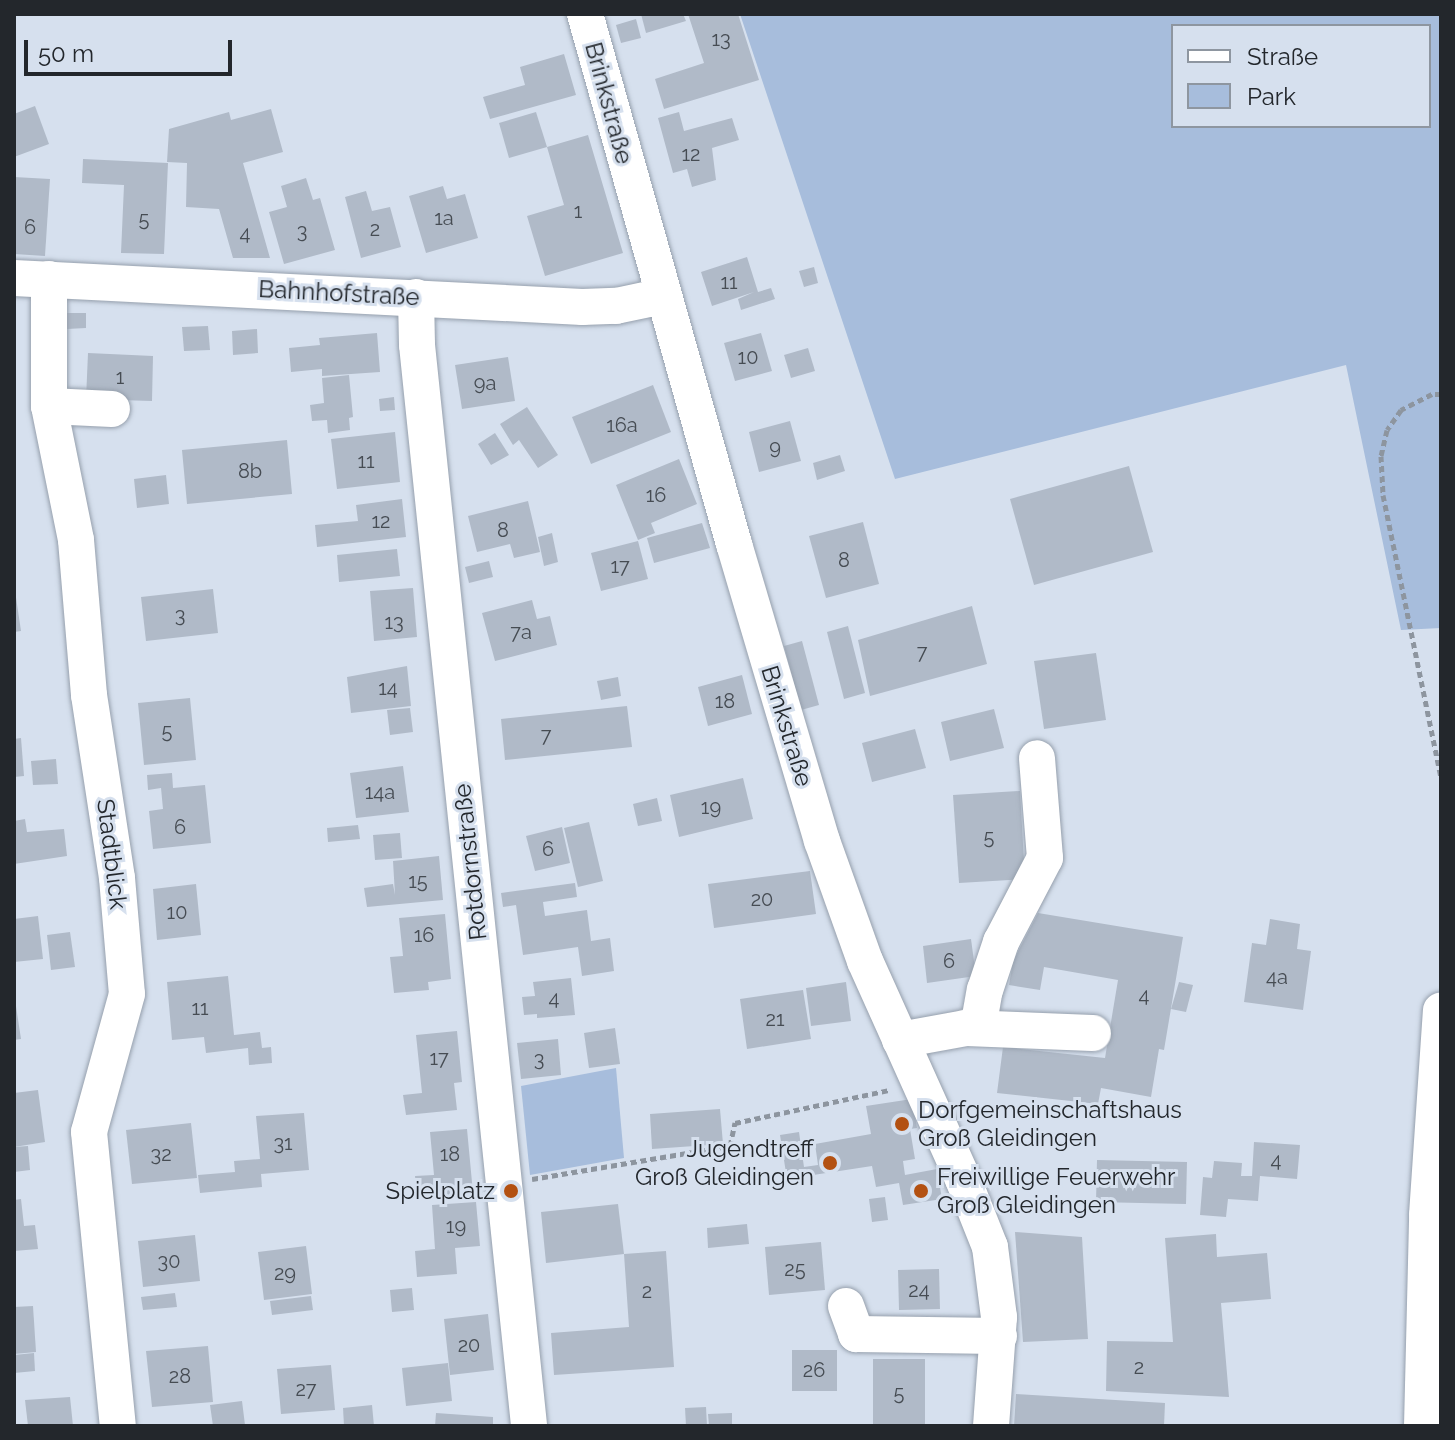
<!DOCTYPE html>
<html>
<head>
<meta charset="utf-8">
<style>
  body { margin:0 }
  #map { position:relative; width:1455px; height:1440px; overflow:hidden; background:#d6e0ee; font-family:Raleway,sans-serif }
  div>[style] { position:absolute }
  .green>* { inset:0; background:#a7bddc }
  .building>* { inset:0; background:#b0bac8 }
  .path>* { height:5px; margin-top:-2.5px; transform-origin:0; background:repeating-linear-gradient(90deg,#8d959f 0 6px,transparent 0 10px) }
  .roads { filter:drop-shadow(0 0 2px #96a0ad) drop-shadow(0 0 2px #96a0ad) }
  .minor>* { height:36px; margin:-18px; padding:0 18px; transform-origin:18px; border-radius:18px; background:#fff }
  .dots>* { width:22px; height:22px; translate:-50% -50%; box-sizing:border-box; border:4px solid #d6e0ee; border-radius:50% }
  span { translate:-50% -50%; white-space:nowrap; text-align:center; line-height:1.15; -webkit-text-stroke:6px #d6e0ee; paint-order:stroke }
  .number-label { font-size:20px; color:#464c53 }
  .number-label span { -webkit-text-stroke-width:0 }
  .street-label { font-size:24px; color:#23272c }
  .poi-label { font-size:24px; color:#23272c }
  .left { translate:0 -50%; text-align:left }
  .right { translate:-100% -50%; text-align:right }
  .frame { position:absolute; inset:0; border:16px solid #23272c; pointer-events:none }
  .legend { position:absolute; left:1171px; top:24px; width:260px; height:104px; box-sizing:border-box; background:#d6e0ee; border:2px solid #8e96a0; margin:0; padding:10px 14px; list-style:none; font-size:24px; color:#23272c }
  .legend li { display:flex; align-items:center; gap:16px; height:40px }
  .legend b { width:40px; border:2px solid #8e96a0 }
  .scale { position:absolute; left:24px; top:40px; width:208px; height:36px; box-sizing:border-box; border:4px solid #23272c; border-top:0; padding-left:10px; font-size:24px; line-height:28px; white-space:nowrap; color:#23272c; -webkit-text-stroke:6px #d6e0ee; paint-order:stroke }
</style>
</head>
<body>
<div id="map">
  <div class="green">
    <div style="clip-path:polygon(evenodd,740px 14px,1441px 14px,1441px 628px,1401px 630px,1346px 365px,895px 479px,740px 14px,1173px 26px,1429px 26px,1429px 126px,1173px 126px,1173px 26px)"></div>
    <div style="clip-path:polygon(616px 1068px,624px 1158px,530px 1175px,521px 1086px)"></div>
  </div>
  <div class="building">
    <div style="clip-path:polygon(641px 14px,683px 14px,686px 21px,646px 33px)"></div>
    <div style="clip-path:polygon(688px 14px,738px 14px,759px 80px,664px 109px,655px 79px,704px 63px)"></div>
    <div style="clip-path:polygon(636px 19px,641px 38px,621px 43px,616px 25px)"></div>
    <div style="clip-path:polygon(564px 54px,576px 95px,490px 119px,483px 97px,525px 85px,520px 67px)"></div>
    <div style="clip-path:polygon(35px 106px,49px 144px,14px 157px,14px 114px)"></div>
    <div style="clip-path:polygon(271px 109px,283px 152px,243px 163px,270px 258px,233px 258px,219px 209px,186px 207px,187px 163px,167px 162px,169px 129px,229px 112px,231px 120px)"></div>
    <div style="clip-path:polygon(536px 112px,547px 147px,509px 158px,499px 123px)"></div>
    <div style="clip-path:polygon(679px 112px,684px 131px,732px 118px,739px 140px,712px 148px,716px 180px,692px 187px,687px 169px,673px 173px,658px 118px)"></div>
    <div style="clip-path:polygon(588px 135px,623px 253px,545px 276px,527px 216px,564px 205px,547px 147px)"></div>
    <div style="clip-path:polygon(83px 159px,168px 163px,164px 254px,121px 253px,124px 185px,82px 183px)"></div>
    <div style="clip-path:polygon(14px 177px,50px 179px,45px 256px,14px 254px)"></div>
    <div style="clip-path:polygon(306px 178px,313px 200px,320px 198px,335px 250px,284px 264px,269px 212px,287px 207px,281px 186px)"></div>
    <div style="clip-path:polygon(443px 186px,447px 199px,465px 194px,478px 238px,426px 253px,409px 196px)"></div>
    <div style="clip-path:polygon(366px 191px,372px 211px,390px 207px,401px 247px,361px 258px,345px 197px)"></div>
    <div style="clip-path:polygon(747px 257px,758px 292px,771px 288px,775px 299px,741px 310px,738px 299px,754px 292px,712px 306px,701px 272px)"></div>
    <div style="clip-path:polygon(814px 267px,818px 283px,804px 287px,799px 271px)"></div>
    <div style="clip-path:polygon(67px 313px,86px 313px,86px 328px,67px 329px)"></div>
    <div style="clip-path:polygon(208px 326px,210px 350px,184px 351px,182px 327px)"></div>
    <div style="clip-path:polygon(257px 329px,258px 353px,233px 355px,232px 331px)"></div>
    <div style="clip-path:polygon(377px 333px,380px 372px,322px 376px,322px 369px,291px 372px,289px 348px,320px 345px,319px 338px)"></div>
    <div style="clip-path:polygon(761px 333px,772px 371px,735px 381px,724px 343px)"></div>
    <div style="clip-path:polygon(808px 348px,815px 371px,791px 378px,784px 355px)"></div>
    <div style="clip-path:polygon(88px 353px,153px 356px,152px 401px,86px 399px)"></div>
    <div style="clip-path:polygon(508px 357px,515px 401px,462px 409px,455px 365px)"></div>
    <div style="clip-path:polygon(349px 375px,353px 417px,349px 418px,350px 430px,328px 433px,327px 420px,312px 421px,310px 405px,324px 403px,322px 378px)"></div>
    <div style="clip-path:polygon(653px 385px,671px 432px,591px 464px,572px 417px)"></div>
    <div style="clip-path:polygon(394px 397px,395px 410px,380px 411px,379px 399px)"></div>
    <div style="clip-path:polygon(527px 407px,558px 455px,538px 468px,519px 440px,513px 445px,500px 424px)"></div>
    <div style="clip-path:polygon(790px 421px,801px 461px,759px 472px,749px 432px)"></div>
    <div style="clip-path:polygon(395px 432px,400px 482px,337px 489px,331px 439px)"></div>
    <div style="clip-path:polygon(495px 433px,509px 455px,491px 465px,478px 444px)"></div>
    <div style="clip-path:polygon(287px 440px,292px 494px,187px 504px,182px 450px)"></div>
    <div style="clip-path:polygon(840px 455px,845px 471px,817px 480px,813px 463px)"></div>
    <div style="clip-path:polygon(679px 459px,697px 504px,651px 523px,655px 533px,638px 540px,616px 485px)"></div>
    <div style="clip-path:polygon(1129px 466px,1153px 552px,1034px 585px,1010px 499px)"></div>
    <div style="clip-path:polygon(166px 475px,169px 504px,137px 508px,134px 479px)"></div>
    <div style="clip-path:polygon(402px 499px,406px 537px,317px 547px,315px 525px,358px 521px,356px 505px)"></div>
    <div style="clip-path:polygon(528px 501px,540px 552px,514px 558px,510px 544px,477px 552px,468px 516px)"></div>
    <div style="clip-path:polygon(863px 522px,879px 584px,826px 598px,809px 536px)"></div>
    <div style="clip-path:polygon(702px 523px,710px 548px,654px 563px,647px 538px)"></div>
    <div style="clip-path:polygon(552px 533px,558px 562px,544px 566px,538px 537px)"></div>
    <div style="clip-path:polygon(638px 541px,648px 579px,601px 591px,591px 553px)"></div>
    <div style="clip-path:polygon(397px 549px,400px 576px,339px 582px,337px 555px)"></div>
    <div style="clip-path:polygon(489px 561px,493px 577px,469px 583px,465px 567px)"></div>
    <div style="clip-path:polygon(14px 584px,21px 631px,14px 632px)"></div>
    <div style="clip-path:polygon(413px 588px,417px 637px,374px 641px,370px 591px)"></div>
    <div style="clip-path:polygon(213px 589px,218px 633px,146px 641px,141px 597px)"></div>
    <div style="clip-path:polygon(532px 600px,537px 619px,550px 616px,557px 645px,495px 661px,482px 613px)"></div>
    <div style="clip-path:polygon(972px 606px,987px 664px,870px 696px,858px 640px)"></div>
    <div style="clip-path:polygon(848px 626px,865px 693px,844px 699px,827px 632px)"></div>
    <div style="clip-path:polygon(802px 641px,819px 705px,801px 710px,784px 646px)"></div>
    <div style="clip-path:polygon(1096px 653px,1106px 720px,1044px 729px,1034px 661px)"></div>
    <div style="clip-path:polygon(407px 666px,411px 706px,351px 713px,347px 677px)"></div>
    <div style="clip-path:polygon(742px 675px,752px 714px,708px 726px,698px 687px)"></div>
    <div style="clip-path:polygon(618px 677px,621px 696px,601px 700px,597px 681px)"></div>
    <div style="clip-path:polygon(190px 698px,196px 760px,144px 765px,138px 703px)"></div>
    <div style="clip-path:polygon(627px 706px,632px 747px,505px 760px,501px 719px)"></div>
    <div style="clip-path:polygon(410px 708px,413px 732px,390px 735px,387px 710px)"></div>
    <div style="clip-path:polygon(994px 709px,1004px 748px,950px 761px,941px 722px)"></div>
    <div style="clip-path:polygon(915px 729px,926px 768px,872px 782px,862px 743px)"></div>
    <div style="clip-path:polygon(21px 738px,24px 776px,14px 777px,14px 739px)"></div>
    <div style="clip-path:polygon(56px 759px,58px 784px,33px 785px,31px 761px)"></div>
    <div style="clip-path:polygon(403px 766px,409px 812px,356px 818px,350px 773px)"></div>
    <div style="clip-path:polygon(172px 773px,173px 788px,205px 785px,211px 843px,153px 849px,149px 811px,163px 809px,161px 788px,148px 790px,147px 775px)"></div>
    <div style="clip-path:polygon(743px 778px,753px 819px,679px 837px,670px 795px)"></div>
    <div style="clip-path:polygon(1020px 791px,1025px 879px,959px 883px,953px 795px)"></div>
    <div style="clip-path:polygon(657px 798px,662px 821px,638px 826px,633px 804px)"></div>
    <div style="clip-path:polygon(25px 819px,27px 832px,64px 829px,67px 856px,14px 864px,14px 821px)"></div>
    <div style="clip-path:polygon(589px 822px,603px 881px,578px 887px,564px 828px)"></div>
    <div style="clip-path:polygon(358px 825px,360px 839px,328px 842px,327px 828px)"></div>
    <div style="clip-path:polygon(562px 827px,570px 863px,535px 871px,526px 836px)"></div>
    <div style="clip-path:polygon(400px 833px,402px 858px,375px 860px,373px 835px)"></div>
    <div style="clip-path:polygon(439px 856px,443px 900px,367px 907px,364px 888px,393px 884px,395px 895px,393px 861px)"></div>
    <div style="clip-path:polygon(810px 871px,816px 914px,714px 928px,708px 884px)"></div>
    <div style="clip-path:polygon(575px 883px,577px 897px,543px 902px,545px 916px,587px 910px,591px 941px,610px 938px,614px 971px,582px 976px,578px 947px,523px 955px,516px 905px,503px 907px,501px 893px)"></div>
    <div style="clip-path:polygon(196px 884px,201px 935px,157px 940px,153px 889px)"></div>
    <div style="clip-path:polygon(1038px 913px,1183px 937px,1164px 1050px,1159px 1049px,1151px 1097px,1101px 1088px,1098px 1104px,997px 1093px,1003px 1047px,1105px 1058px,1118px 980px,1044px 967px,1040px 990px,1009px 985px,1013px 961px)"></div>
    <div style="clip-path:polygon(445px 914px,451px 979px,428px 982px,429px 990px,394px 993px,390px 957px,403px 956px,399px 918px)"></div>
    <div style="clip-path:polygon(38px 916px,43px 959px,14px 962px,14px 919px)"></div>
    <div style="clip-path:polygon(1270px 919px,1300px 924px,1297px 949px,1311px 951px,1303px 1010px,1244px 1002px,1252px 943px,1266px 945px)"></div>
    <div style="clip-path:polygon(70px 932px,75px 967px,51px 970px,47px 935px)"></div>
    <div style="clip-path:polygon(971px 939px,976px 976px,927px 983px,923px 946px)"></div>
    <div style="clip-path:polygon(228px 976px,234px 1035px,260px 1032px,262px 1048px,271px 1047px,272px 1063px,249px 1065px,248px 1048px,206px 1053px,204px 1037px,172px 1040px,167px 982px)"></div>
    <div style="clip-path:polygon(571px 978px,575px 1015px,537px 1018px,537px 1014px,524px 1015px,522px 997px,535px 996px,533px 982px)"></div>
    <div style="clip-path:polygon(846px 982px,851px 1021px,811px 1026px,806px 988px)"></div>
    <div style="clip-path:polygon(1179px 982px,1193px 985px,1186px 1012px,1171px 1009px)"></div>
    <div style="clip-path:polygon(803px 990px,811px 1039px,747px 1049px,740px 999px)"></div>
    <div style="clip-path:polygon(14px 993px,21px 1039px,14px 1040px)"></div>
    <div style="clip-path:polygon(615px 1028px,620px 1064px,589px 1068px,584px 1033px)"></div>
    <div style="clip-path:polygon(457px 1031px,462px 1082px,454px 1083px,457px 1110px,406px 1115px,403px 1095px,422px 1093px,416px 1035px)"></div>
    <div style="clip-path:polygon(558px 1039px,561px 1075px,521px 1079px,517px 1043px)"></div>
    <div style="clip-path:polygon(38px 1090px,45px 1142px,14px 1147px,14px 1093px)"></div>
    <div style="clip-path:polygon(912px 1099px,917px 1128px,910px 1129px,915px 1159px,903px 1161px,905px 1175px,937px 1169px,942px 1199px,903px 1205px,899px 1183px,876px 1187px,872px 1166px,787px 1179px,780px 1135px,799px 1132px,804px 1167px,818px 1165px,815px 1144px,871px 1134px,866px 1106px)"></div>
    <div style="clip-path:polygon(720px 1109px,723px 1144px,652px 1149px,650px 1114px)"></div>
    <div style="clip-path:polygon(304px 1113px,309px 1170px,261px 1174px,262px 1187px,200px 1193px,198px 1175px,235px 1172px,234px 1161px,260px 1159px,256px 1116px)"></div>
    <div style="clip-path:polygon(191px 1123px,197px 1178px,132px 1184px,126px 1130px)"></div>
    <div style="clip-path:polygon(467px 1129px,473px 1193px,417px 1198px,415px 1176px,434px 1175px,430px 1132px)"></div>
    <div style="clip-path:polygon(1254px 1142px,1300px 1145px,1297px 1179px,1260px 1176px,1258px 1201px,1228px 1199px,1226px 1217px,1200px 1215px,1203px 1177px,1212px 1178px,1214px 1161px,1242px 1163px,1241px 1176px,1252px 1176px)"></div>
    <div style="clip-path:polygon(28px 1146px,30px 1170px,14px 1172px,14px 1147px)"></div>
    <div style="clip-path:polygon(1097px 1160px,1187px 1162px,1186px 1204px,1096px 1202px)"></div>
    <div style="clip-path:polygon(885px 1197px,888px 1220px,872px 1222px,869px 1199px)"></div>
    <div style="clip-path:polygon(21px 1199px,24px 1226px,35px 1225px,38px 1249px,14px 1251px,14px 1200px)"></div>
    <div style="clip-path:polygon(476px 1202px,480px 1246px,455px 1248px,457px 1274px,417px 1277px,415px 1251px,435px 1249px,432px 1205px)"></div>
    <div style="clip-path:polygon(618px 1204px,624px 1254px,546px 1263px,541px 1212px)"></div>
    <div style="clip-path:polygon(747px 1224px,749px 1244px,708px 1248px,707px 1228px)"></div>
    <div style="clip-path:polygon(1015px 1232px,1082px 1237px,1088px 1339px,1023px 1342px)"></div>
    <div style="clip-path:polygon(1216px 1234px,1217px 1257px,1267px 1253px,1271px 1299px,1221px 1303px,1229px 1397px,1106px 1391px,1107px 1341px,1173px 1342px,1165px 1238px)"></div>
    <div style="clip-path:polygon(195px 1235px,200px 1281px,143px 1287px,138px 1241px)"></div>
    <div style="clip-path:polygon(821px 1242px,825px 1290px,769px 1295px,765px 1247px)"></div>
    <div style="clip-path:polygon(306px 1246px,312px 1294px,264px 1300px,258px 1252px)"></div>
    <div style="clip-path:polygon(666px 1251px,674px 1367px,554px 1375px,551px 1333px,629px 1327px,624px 1254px)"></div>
    <div style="clip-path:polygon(939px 1269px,940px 1309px,899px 1310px,898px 1270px)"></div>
    <div style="clip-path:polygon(412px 1288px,414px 1310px,392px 1312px,390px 1290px)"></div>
    <div style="clip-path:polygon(175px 1293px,177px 1307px,143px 1310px,141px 1297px)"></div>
    <div style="clip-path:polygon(311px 1296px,313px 1310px,272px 1315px,270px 1301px)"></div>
    <div style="clip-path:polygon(33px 1306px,36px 1352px,14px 1354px,14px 1307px)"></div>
    <div style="clip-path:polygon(488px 1314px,494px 1370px,450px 1375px,444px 1319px)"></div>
    <div style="clip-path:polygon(208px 1346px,213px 1402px,152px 1407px,146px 1351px)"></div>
    <div style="clip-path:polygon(792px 1350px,837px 1350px,837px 1391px,792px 1391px)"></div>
    <div style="clip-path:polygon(34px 1353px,35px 1371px,14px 1373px,14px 1355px)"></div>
    <div style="clip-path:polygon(873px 1359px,925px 1359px,925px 1426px,873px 1426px)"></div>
    <div style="clip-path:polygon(448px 1363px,452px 1401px,406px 1406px,402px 1368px)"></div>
    <div style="clip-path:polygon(331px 1365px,335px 1410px,281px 1414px,277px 1369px)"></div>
    <div style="clip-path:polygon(1016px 1394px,1165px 1403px,1164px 1426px,1014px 1426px)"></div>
    <div style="clip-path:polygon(70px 1397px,73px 1426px,28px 1426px,25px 1400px)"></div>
    <div style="clip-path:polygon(242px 1401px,245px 1425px,213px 1426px,210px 1405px)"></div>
    <div style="clip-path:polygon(372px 1405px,374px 1426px,344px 1426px,343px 1408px)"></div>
    <div style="clip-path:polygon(706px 1407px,707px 1426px,686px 1426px,685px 1408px)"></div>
    <div style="clip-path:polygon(436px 1413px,493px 1417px,493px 1426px,435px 1426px)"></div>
    <div style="clip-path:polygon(732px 1413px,732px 1426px,709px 1426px,708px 1414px)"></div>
  </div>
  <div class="path">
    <div style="left:1441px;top:394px;width:9px;rotate:180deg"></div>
    <div style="left:1432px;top:394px;width:35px;rotate:153deg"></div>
    <div style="left:1401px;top:410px;width:24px;rotate:125deg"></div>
    <div style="left:1387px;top:430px;width:27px;rotate:103deg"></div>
    <div style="left:1381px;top:456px;width:39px;rotate:87deg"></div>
    <div style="left:1383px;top:495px;width:288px;rotate:78.4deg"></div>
    <div style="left:532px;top:1179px;width:201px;rotate:-9.5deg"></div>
    <div style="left:730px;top:1146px;width:24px;rotate:-78deg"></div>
    <div style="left:735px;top:1123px;width:157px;rotate:-12.1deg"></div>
  </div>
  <div class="roads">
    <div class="minor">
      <div style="left:585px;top:14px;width:551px;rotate:74.3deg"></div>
      <div style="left:734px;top:544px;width:310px;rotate:73.5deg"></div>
      <div style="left:822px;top:841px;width:127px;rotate:70.3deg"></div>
      <div style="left:865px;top:961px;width:239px;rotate:65.8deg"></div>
      <div style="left:963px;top:1179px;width:73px;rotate:68.3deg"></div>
      <div style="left:990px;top:1247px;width:71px;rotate:82.7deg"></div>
      <div style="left:999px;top:1317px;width:109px;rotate:94.2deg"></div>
      <div style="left:14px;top:278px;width:569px;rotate:2.92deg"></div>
      <div style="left:582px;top:307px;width:34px;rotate:-2deg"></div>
      <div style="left:616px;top:306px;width:49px;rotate:-11.8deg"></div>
      <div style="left:49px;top:279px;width:127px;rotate:90deg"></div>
      <div style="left:49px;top:406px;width:137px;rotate:78.6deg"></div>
      <div style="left:76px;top:540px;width:156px;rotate:85.2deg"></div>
      <div style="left:89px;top:695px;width:185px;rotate:81.3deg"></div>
      <div style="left:117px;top:878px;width:116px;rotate:85.1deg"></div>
      <div style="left:127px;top:994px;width:143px;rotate:105.4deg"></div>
      <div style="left:89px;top:1132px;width:295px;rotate:84.4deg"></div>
      <div style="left:416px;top:297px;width:48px;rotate:88.8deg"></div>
      <div style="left:417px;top:345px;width:1087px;rotate:84.08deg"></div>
      <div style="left:49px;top:406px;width:63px;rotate:2.7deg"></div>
      <div style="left:978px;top:1028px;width:39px;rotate:-80deg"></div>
      <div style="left:985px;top:990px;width:51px;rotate:-71.6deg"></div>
      <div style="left:1001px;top:942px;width:95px;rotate:-62.4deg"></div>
      <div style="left:1045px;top:858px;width:100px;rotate:-94.6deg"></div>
      <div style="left:900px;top:1040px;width:67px;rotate:-10.3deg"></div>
      <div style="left:966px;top:1028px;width:127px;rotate:2.3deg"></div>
      <div style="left:846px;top:1306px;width:30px;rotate:70deg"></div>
      <div style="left:856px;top:1334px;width:143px;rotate:0.8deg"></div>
      <div style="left:1422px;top:1426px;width:211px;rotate:-88.6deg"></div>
      <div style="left:1427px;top:1215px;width:205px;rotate:-86.1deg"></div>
    </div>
  </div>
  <div class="dots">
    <div style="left:902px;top:1124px;background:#b35112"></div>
    <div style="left:830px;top:1163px;background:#b35112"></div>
    <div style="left:511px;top:1191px;background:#b35112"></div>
    <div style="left:921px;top:1191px;background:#b35112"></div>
  </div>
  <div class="number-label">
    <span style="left:721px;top:39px">13</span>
    <span style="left:691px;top:154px">12</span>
    <span style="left:578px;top:211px">1</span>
    <span style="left:444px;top:218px">1a</span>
    <span style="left:144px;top:219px">5</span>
    <span style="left:30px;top:227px">6</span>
    <span style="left:375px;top:229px">2</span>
    <span style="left:302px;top:231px">3</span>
    <span style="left:245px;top:233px">4</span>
    <span style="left:729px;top:282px">11</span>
    <span style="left:748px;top:357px">10</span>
    <span style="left:120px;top:377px">1</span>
    <span style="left:485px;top:383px">9a</span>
    <span style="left:622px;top:425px">16a</span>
    <span style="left:775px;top:447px">9</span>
    <span style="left:366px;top:461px">11</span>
    <span style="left:250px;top:471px">8b</span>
    <span style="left:656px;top:495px">16</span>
    <span style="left:381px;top:521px">12</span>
    <span style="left:503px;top:530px">8</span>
    <span style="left:844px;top:560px">8</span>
    <span style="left:620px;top:566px">17</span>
    <span style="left:180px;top:615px">3</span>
    <span style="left:394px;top:622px">13</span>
    <span style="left:521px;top:632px">7a</span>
    <span style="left:922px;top:652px">7</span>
    <span style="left:388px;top:688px">14</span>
    <span style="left:725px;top:701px">18</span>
    <span style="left:167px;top:731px">5</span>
    <span style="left:546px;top:735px">7</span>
    <span style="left:380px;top:792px">14a</span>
    <span style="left:711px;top:807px">19</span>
    <span style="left:180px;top:827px">6</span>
    <span style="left:989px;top:837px">5</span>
    <span style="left:548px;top:849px">6</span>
    <span style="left:418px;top:881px">15</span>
    <span style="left:762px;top:899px">20</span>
    <span style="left:177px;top:912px">10</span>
    <span style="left:424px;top:935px">16</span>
    <span style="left:949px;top:961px">6</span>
    <span style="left:1277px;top:977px">4a</span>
    <span style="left:1144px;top:995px">4</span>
    <span style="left:554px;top:998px">4</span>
    <span style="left:200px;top:1008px">11</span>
    <span style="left:775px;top:1019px">21</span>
    <span style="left:439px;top:1058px">17</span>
    <span style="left:539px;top:1059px">3</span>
    <span style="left:283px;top:1143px">31</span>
    <span style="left:161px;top:1154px">32</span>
    <span style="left:450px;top:1154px">18</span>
    <span style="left:1276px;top:1160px">4</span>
    <span style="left:456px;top:1226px">19</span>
    <span style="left:169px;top:1261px">30</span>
    <span style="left:795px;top:1269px">25</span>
    <span style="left:285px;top:1273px">29</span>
    <span style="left:919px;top:1290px">24</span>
    <span style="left:647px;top:1291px">2</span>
    <span style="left:469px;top:1345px">20</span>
    <span style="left:1139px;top:1367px">2</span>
    <span style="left:814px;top:1370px">26</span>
    <span style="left:180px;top:1376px">28</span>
    <span style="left:306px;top:1389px">27</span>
    <span style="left:899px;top:1393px">5</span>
  </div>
  <div class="street-label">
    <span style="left:609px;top:103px;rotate:75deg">Brinkstraße</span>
    <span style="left:339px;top:293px;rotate:3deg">Bahnhofstraße</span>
    <span style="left:787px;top:726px;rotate:73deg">Brinkstraße</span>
    <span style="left:112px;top:854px;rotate:83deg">Stadtblick</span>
    <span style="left:470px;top:862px;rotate:-96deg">Rotdornstraße</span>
  </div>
  <div class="poi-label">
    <span class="left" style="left:918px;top:1124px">Dorfgemeinschaftshaus<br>Groß Gleidingen</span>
    <span class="right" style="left:814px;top:1163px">Jugendtreff<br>Groß Gleidingen</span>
    <span class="left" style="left:937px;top:1191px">Freiwillige Feuerwehr<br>Groß Gleidingen</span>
    <span class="right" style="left:495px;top:1191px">Spielplatz</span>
  </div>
  <div class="frame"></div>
  <ul class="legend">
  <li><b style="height:10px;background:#fff"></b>Straße</li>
  <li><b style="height:22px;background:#a7bddc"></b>Park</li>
  </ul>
  <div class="scale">50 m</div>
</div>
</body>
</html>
